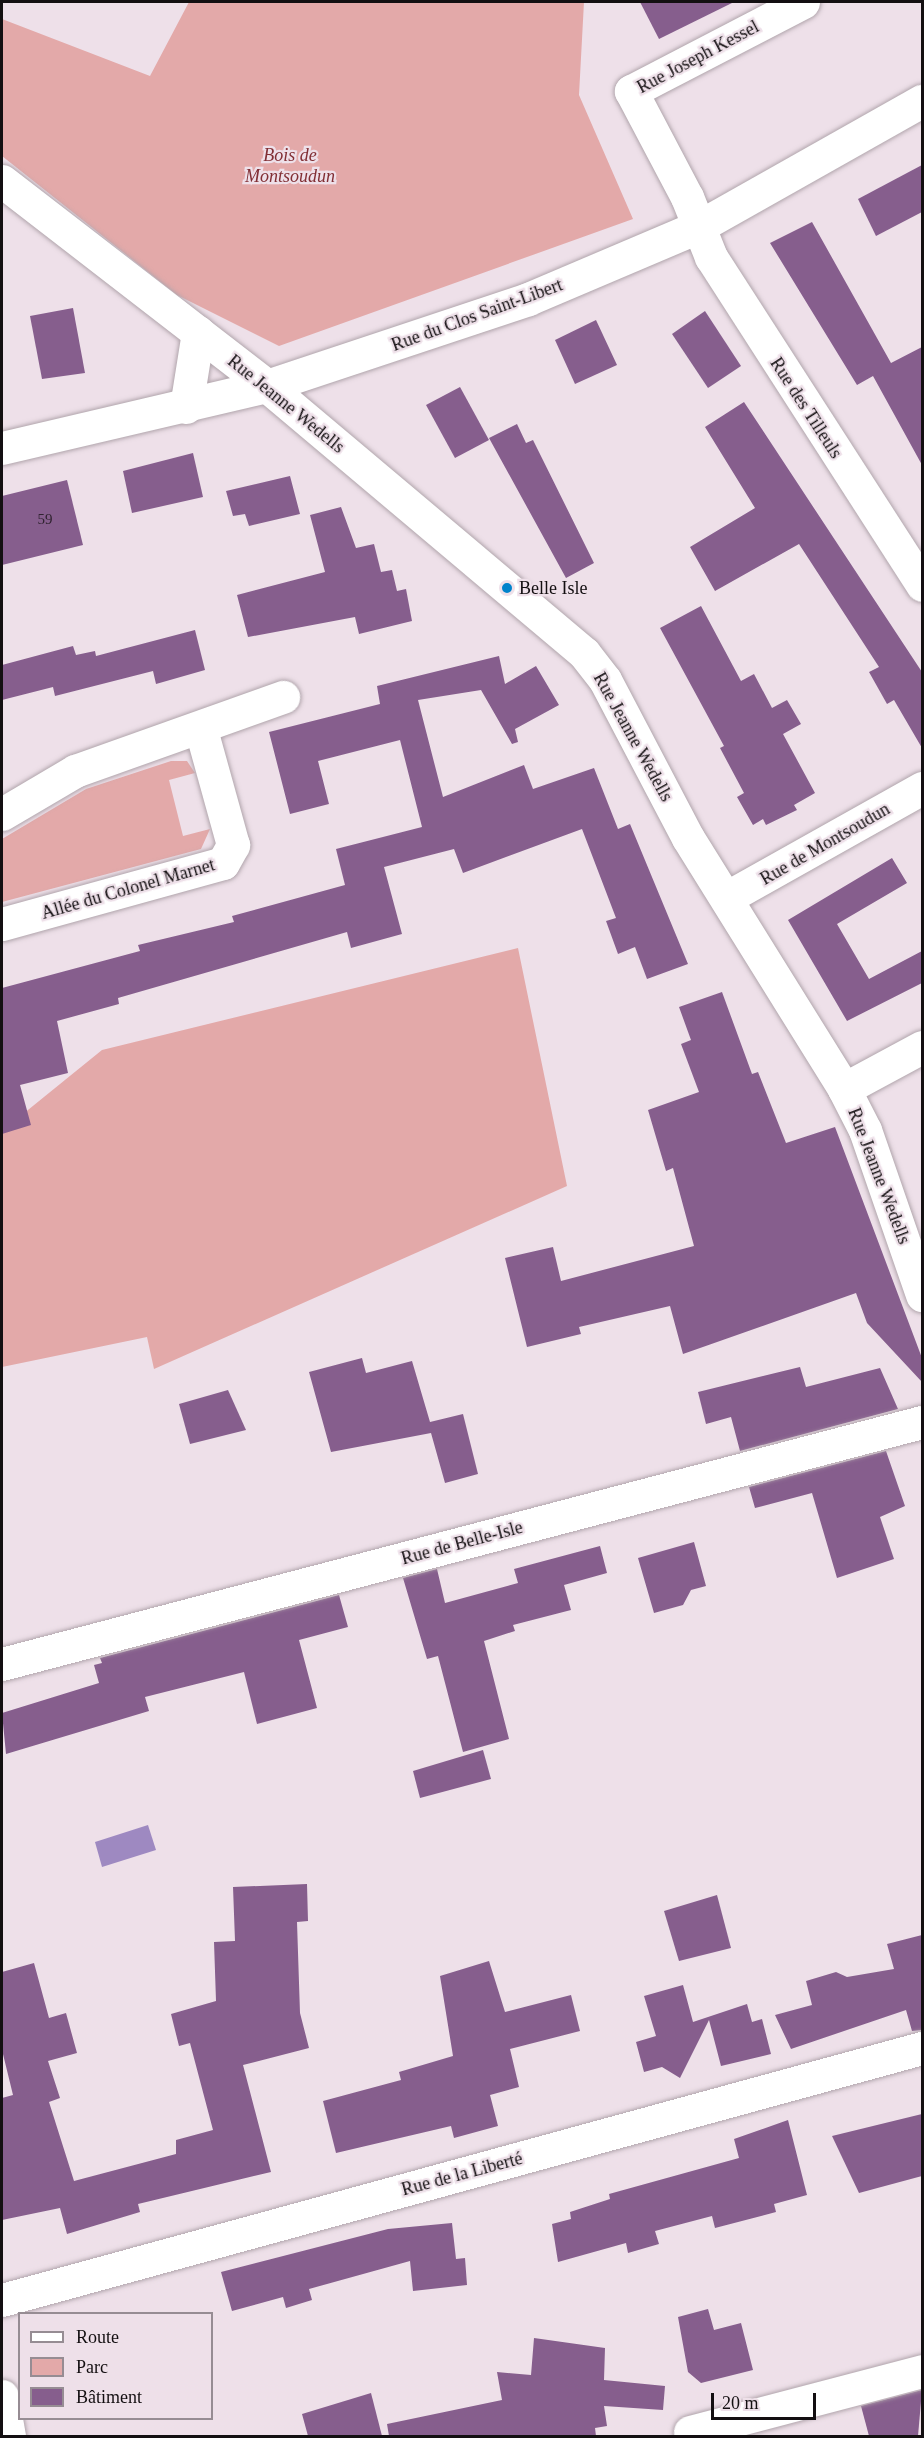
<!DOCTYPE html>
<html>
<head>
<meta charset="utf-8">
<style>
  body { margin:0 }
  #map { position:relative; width:924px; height:2438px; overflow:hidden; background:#eee0e9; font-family:Georgia,serif }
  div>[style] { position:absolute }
  .green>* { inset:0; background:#e3a9a9 }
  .water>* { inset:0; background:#9e89c1 }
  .building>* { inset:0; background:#865e8d }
  .roads { filter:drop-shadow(0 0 2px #b1a5ac) drop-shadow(0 0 2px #b1a5ac) }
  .street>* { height:33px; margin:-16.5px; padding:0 16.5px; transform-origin:16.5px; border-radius:16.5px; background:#fff }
  .dots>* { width:16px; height:16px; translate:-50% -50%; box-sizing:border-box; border:3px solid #eee0e9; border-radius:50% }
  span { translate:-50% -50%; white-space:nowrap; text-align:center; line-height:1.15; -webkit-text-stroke:4.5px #eee0e9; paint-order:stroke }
  .number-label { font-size:15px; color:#302330 }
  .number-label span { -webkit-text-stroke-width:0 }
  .street-label { font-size:18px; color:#130f11 }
  .park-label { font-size:18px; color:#822f35; font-style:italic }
  .poi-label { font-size:18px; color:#130f11 }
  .left { translate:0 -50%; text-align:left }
  .frame { position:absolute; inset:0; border:3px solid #130f11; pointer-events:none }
  .legend { position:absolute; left:18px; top:2312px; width:195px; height:108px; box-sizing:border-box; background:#eee0e9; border:2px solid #968c93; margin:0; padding:8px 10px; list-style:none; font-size:18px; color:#130f11 }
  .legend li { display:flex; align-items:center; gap:12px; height:30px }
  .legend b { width:30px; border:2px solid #968c93 }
  .scale { position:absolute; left:711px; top:2393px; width:105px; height:27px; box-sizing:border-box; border:3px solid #130f11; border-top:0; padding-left:8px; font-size:18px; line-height:21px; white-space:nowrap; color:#130f11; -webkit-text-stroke:4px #eee0e9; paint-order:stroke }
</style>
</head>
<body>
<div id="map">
  <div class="green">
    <div style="clip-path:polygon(189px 2px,584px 2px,579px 95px,633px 219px,279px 346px,177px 295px,2px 156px,2px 19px,150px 76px)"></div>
    <div style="clip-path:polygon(171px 761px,187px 761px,195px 773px,169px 780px,183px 836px,210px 829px,201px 849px,2px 902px,2px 839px,86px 789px)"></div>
    <div style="clip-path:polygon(518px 948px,567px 1186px,154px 1369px,147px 1337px,2px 1367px,2px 1131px,102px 1050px)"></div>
  </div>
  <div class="water">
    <div style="clip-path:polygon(148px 1825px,156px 1850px,102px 1867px,95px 1842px)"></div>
  </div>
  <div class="building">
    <div style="clip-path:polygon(640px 2px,734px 2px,659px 39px)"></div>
    <div style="clip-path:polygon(922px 165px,922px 212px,876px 236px,858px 199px)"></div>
    <div style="clip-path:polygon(812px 222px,891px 363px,922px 347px,922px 465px,873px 376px,857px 385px,770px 243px)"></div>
    <div style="clip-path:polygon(73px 308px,85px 373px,42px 379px,30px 316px)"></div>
    <div style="clip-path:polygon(705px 311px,741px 366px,708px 388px,672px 334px)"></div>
    <div style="clip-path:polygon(596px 320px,617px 365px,575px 384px,555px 340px)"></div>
    <div style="clip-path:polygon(460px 387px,489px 440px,455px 458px,426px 405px)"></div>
    <div style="clip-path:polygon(744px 402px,922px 672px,922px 748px,894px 700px,887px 704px,869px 672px,879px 667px,799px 544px,715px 591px,690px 547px,755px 508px,705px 427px)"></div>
    <div style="clip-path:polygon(517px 424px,526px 443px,533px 440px,594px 563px,566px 578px,489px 438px)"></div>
    <div style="clip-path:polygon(193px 453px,203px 497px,132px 513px,123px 471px)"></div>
    <div style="clip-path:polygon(290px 476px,300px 514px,249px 526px,245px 514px,233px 516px,226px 491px)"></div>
    <div style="clip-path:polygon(67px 480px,83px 545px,2px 565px,2px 496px)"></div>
    <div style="clip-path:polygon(341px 507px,356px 548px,374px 544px,381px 572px,392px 570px,397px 591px,406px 589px,412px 621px,359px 634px,355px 617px,248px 637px,237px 595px,325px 572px,310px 515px)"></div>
    <div style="clip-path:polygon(701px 606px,741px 681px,754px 674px,772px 708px,787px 700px,801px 724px,783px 734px,815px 793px,794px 805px,797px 810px,766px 825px,763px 819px,753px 825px,737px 797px,744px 793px,720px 748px,724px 746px,660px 628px)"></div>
    <div style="clip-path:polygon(195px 630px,205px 670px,156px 684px,153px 671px,55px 696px,53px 687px,2px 700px,2px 665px,73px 646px,76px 655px,95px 651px,96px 656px)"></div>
    <div style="clip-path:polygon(499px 656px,505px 684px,536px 666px,559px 705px,515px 729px,518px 742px,512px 744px,481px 690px,418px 700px,443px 797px,524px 765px,533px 789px,594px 768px,618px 829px,630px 824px,688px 964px,647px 979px,635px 947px,618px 954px,606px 921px,616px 918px,582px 829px,463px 873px,454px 849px,384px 867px,402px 934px,351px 948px,347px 932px,118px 998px,119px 1004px,57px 1021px,68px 1073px,20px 1085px,31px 1125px,2px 1134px,2px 988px,140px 951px,138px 945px,234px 922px,232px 916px,345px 885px,336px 849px,422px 827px,400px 740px,318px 761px,329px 804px,290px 814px,269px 732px,380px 704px,377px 686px)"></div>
    <div style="clip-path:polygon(892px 858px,907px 883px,837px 924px,869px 979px,922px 951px,922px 983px,847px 1021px,788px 920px)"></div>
    <div style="clip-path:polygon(722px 992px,752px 1074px,758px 1072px,786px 1143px,835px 1127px,922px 1358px,922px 1382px,867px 1323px,856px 1293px,683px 1354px,670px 1306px,579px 1327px,581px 1334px,527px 1347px,505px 1258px,553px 1247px,561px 1281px,694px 1246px,673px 1168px,666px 1171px,648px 1110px,699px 1092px,681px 1044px,691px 1040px,679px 1007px)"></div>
    <div style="clip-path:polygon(362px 1358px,366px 1373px,412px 1361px,430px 1422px,463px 1414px,478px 1474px,445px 1483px,431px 1433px,331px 1452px,309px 1372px)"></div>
    <div style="clip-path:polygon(800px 1367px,806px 1387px,880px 1368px,898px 1409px,740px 1451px,731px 1417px,706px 1424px,698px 1392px)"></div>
    <div style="clip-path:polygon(228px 1390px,246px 1430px,190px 1444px,179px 1404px)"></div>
    <div style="clip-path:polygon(886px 1451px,905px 1506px,880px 1517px,894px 1559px,837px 1578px,812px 1493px,755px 1508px,749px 1487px)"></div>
    <div style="clip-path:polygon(694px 1542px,706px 1586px,691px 1590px,683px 1605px,654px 1613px,638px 1558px)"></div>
    <div style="clip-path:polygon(600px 1546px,607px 1573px,564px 1585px,571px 1610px,513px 1625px,515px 1631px,484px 1641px,509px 1739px,463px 1752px,438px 1656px,427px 1659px,403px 1578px,437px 1569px,445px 1603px,518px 1583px,514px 1569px)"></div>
    <div style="clip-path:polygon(339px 1595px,348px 1627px,299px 1640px,317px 1708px,257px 1724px,244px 1672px,145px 1697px,149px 1711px,6px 1754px,2px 1713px,99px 1683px,94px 1665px,102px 1663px,100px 1658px)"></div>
    <div style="clip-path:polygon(483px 1750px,491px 1779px,420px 1798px,413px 1771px)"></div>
    <div style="clip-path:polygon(307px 1884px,308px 1921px,297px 1922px,300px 2013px,309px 2048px,243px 2065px,271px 2172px,138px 2204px,140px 2212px,67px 2234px,60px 2208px,2px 2220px,2px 2098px,13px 2095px,2px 2050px,2px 1972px,34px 1963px,49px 2018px,66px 2013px,77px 2053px,48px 2061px,60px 2098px,49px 2102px,74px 2181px,176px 2154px,176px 2140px,213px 2130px,190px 2043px,179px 2046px,171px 2014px,216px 2001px,214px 1942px,235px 1941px,233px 1887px)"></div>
    <div style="clip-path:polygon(717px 1895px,731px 1948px,679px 1961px,664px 1911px)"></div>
    <div style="clip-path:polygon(922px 1935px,922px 2030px,912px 2031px,906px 2010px,791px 2049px,775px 2015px,812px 2005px,806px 1981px,836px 1972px,847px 1977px,894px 1969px,887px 1944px)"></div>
    <div style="clip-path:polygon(489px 1961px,505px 2012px,571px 1995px,580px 2031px,510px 2049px,519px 2087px,490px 2095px,498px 2126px,454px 2138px,451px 2126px,336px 2153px,323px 2101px,401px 2080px,399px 2072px,453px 2056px,440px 1976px)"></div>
    <div style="clip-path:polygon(683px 1985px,693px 2022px,747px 2004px,752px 2022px,762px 2019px,771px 2054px,721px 2066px,709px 2020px,680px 2078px,662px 2067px,644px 2072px,636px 2042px,656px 2036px,644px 1996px)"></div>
    <div style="clip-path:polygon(922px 2114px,922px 2176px,859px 2193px,832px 2136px)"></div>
    <div style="clip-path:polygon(788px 2120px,807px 2195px,774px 2204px,776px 2212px,715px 2228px,712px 2216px,655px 2231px,659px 2244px,628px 2253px,626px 2243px,558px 2262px,552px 2224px,571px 2219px,570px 2212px,610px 2199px,609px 2194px,739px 2158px,734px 2139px)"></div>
    <div style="clip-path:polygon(452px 2223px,456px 2259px,465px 2258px,467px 2285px,413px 2291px,410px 2261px,309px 2289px,312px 2300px,286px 2308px,283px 2297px,232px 2311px,221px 2272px,388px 2229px)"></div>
    <div style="clip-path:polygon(708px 2309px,714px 2330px,741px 2323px,753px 2370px,701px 2383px,688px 2372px,678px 2317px)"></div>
    <div style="clip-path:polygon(534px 2338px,605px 2348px,604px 2380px,665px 2386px,663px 2410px,604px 2406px,607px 2426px,595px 2428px,596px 2436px,389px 2436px,387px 2424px,502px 2400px,497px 2372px,531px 2375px)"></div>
    <div style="clip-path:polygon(922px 2390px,918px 2436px,869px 2436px,861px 2406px)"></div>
    <div style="clip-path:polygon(371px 2393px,382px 2436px,308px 2436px,302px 2414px)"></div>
  </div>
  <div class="roads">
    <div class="street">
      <div style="left:803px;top:2px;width:194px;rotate:152.6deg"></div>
      <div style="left:631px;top:91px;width:120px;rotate:62.2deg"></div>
      <div style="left:687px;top:197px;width:65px;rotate:68.2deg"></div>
      <div style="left:711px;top:257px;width:390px;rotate:57.2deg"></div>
      <div style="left:2px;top:181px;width:335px;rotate:37.7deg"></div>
      <div style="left:267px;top:386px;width:414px;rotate:40.1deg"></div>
      <div style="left:584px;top:653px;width:34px;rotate:52deg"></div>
      <div style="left:605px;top:680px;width:178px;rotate:62.3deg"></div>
      <div style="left:688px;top:838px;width:296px;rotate:58.1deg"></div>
      <div style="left:844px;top:1089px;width:46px;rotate:62.9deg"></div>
      <div style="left:865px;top:1130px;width:175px;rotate:70.9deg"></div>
      <div style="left:186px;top:407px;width:76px;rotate:-80.9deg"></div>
      <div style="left:2px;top:448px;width:272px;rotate:-13.2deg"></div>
      <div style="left:267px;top:386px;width:275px;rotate:-18.4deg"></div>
      <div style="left:528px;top:299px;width:185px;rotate:-23deg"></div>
      <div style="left:698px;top:227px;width:257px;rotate:-29.4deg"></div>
      <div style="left:2px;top:814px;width:85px;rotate:-30.5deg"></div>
      <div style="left:75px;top:771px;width:221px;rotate:-19.6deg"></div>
      <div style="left:726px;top:898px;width:225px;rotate:-29.3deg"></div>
      <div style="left:2px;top:924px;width:229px;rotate:-15.4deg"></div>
      <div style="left:223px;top:863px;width:21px;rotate:-61deg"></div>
      <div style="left:233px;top:845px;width:119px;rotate:-105.5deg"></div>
      <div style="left:844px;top:1089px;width:89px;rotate:-28.3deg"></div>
      <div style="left:2px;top:1664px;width:951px;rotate:-14.74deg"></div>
      <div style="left:2px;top:2300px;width:954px;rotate:-15.32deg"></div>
      <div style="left:2px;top:2396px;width:41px;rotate:80.1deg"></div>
      <div style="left:690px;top:2432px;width:240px;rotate:-14.7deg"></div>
    </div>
  </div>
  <div class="dots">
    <div style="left:507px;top:588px;background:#0083cb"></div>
  </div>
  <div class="number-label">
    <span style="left:45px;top:520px">59</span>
  </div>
  <div class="street-label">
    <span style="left:698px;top:57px;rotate:-28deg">Rue Joseph Kessel</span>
    <span style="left:477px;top:315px;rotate:-20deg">Rue du Clos Saint-Libert</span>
    <span style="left:286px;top:404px;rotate:39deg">Rue Jeanne Wedells</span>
    <span style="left:806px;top:408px;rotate:57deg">Rue des Tilleuls</span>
    <span style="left:633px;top:737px;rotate:61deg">Rue Jeanne Wedells</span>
    <span style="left:825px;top:844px;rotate:-30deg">Rue de Montsoudun</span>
    <span style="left:128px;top:889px;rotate:-16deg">Allée du Colonel Marnet</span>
    <span style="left:879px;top:1176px;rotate:69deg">Rue Jeanne Wedells</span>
    <span style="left:462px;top:1543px;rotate:-15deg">Rue de Belle-Isle</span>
    <span style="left:462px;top:2174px;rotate:-15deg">Rue de la Liberté</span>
  </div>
  <div class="park-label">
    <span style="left:290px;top:166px">Bois de<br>Montsoudun</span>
  </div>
  <div class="poi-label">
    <span class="left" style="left:519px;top:588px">Belle Isle</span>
  </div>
  <div class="frame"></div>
  <ul class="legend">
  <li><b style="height:8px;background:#fff"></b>Route</li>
  <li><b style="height:16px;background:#e3a9a9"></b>Parc</li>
  <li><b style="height:16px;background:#865e8d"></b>Bâtiment</li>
  </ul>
  <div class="scale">20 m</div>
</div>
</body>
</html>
